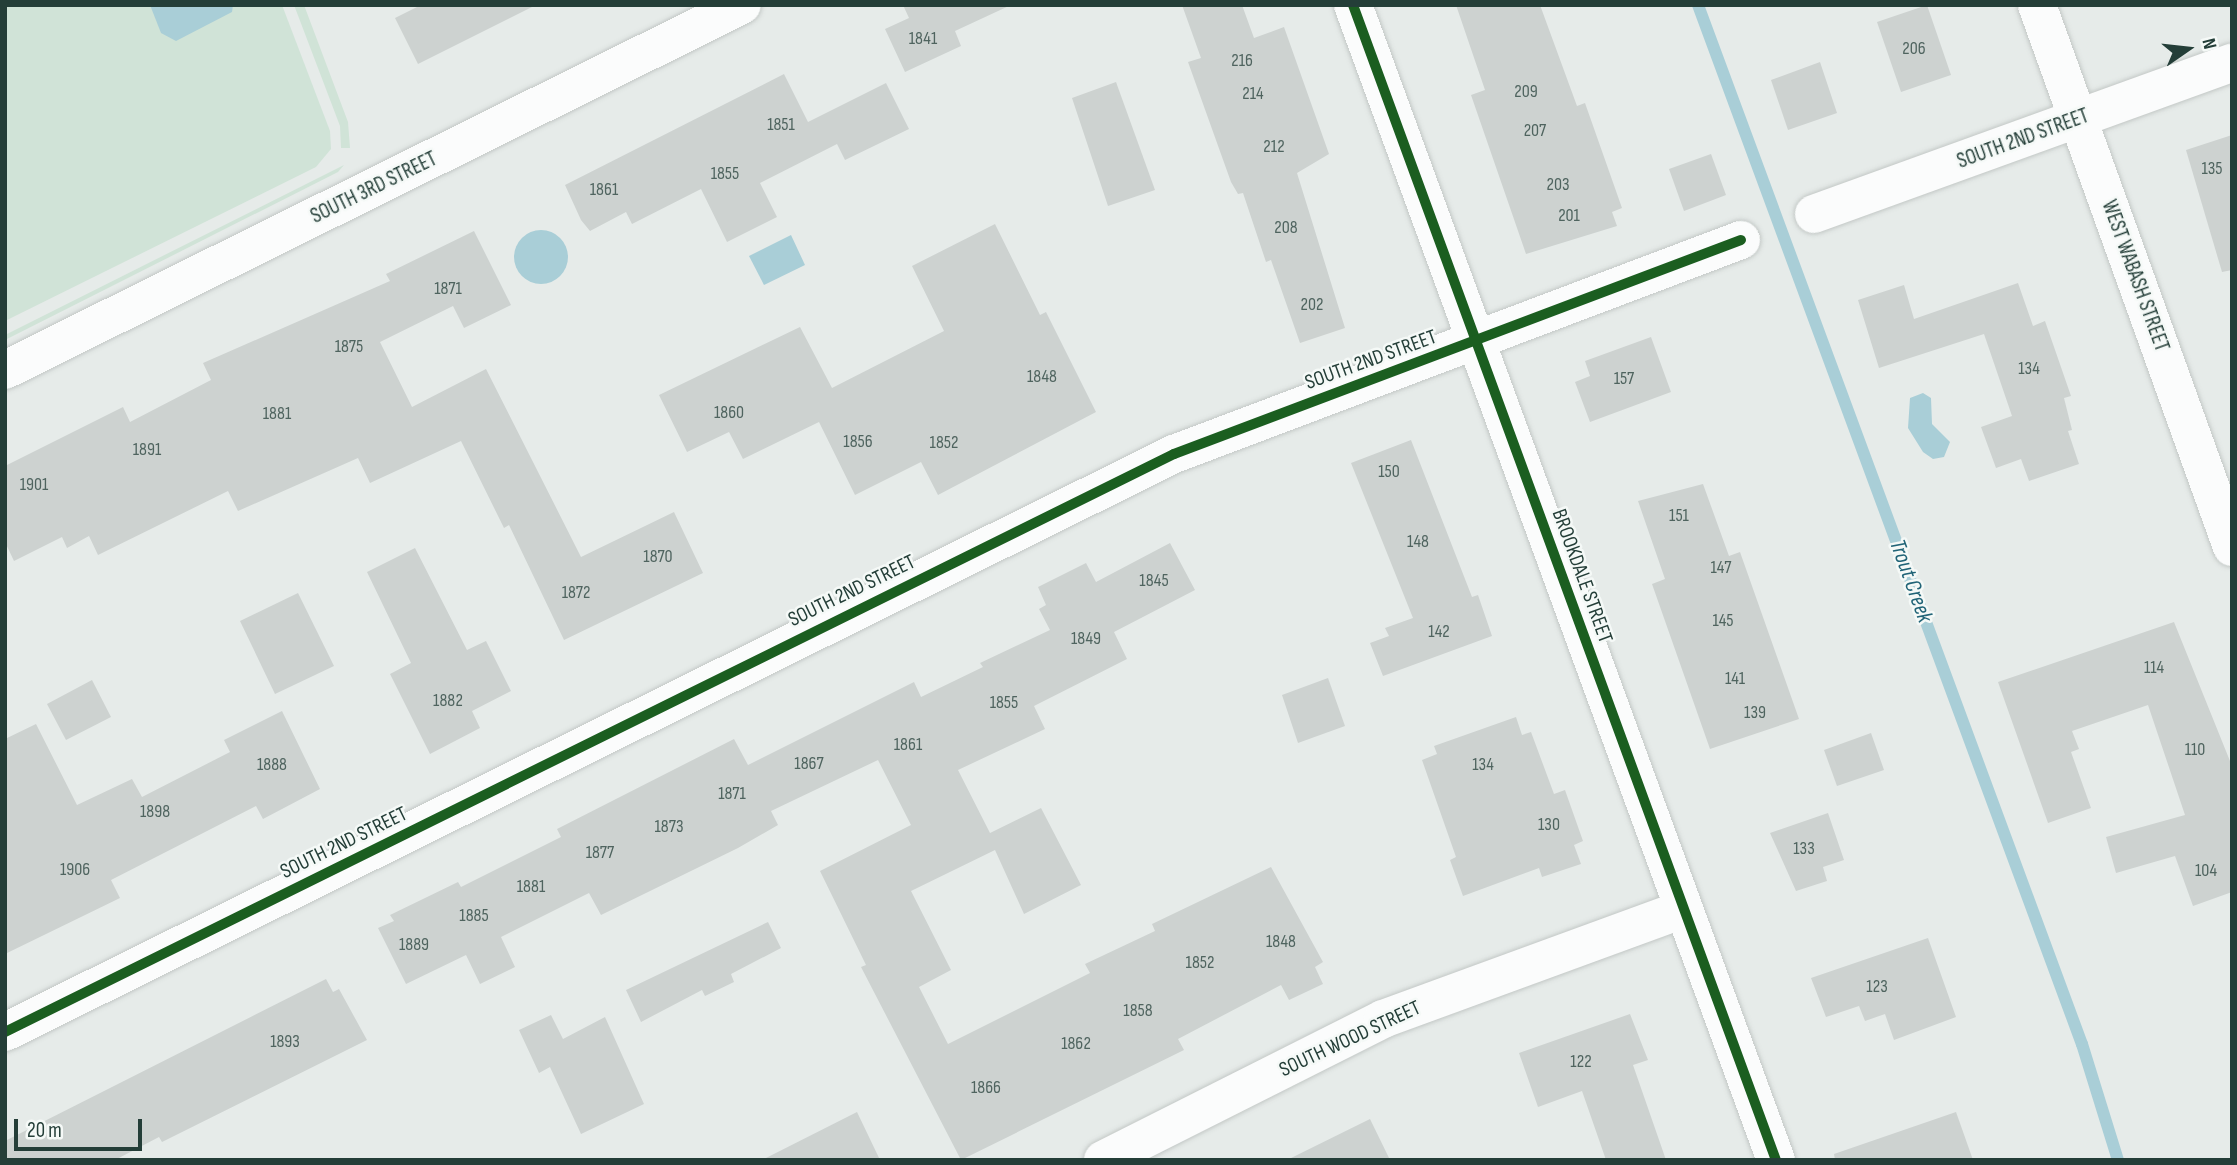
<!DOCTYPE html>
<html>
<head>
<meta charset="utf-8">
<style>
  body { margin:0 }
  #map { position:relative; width:2237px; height:1165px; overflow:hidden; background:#e6ebe9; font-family:"Sofia Sans Condensed",sans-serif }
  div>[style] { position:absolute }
  .green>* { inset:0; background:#d0e3d7 }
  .water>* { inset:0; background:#a9ced7 }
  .round { border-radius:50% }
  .stream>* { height:12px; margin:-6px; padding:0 6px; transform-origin:6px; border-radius:6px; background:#a9ced7 }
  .building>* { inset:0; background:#cdd2d0 }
  .roads { filter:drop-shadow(0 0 2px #c3c8c6) drop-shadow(0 0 2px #c3c8c6) }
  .minor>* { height:38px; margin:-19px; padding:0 19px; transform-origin:19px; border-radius:19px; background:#fbfcfc }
  .cycleway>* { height:10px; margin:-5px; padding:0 5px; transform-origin:5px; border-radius:5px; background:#1b5e20 }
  span { translate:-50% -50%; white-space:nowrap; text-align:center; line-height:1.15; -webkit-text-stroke:5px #f5f9f7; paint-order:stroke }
  .number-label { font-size:18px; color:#4f645f }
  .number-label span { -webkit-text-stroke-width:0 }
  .street-label { font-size:21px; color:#243e38 }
  .water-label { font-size:23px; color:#216477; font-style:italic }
  .frame { position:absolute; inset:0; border:7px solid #243e38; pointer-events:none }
  .north { position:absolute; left:2153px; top:14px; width:70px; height:70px; -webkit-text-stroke:5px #f5f9f7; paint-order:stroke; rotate:76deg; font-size:19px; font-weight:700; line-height:28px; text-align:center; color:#243e38 }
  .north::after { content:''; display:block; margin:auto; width:24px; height:32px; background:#243e38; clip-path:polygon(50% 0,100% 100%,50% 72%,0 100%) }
  .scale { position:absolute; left:14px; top:1119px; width:128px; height:32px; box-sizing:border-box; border:4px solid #243e38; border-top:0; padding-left:9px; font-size:21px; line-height:24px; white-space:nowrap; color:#243e38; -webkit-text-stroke:5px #f5f9f7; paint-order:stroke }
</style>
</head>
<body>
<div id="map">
  <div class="green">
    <div style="clip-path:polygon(5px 5px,282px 5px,330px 131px,331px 149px,316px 167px,5px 321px)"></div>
    <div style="clip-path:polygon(294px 5px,304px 5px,348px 122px,350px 148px,341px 148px,340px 126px)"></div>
    <div style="clip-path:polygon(344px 165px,338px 172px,5px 340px,5px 335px)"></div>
  </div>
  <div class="water">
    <div style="clip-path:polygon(150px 5px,233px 5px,232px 12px,176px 41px,161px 33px)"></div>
    <div class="round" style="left:514px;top:230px;width:54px;height:54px"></div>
    <div style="clip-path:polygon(791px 235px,805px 265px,764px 285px,749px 256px)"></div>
    <div style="clip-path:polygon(1923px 393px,1931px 398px,1932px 424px,1950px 442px,1944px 457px,1933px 459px,1923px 452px,1908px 428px,1910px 398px)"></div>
  </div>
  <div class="stream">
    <div style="left:1698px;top:5px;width:1108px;rotate:69.72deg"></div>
    <div style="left:2082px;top:1044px;width:121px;rotate:72.8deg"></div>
  </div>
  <div class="building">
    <div style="clip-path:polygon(421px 5px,536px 5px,418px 64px,395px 18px)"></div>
    <div style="clip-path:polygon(903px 5px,1011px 5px,955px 31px,961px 46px,905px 72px,885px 29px,909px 18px)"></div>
    <div style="clip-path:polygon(1182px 5px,1242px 5px,1254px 38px,1284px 27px,1329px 154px,1297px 173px,1345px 328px,1300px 343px,1271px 260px,1266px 262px,1243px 193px,1238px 194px,1231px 182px,1188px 62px,1201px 58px)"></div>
    <div style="clip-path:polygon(1456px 5px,1540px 5px,1577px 106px,1585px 103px,1622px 208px,1612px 212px,1617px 226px,1526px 254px,1471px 95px,1485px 90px)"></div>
    <div style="clip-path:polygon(1927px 5px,1951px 75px,1901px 92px,1877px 22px)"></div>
    <div style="clip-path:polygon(1820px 62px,1837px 113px,1788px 130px,1771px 80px)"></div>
    <div style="clip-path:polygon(784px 74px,808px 122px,886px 83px,909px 129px,845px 160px,837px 144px,760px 183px,777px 217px,727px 242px,701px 189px,632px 224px,626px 212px,590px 231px,581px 220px,565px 185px)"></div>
    <div style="clip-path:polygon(1116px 82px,1155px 190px,1108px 206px,1072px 98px)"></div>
    <div style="clip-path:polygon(2232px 135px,2232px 270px,2222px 272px,2186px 150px)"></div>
    <div style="clip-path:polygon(1711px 154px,1726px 195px,1684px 211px,1669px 169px)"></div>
    <div style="clip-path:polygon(995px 224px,1040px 315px,1046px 312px,1096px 412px,938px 495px,921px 462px,855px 495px,819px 422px,743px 459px,729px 432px,687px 452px,659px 395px,800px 327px,832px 388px,944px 331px,912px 266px)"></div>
    <div style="clip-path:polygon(474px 231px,511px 305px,464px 328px,453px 306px,380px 342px,412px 407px,486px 369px,581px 557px,674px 512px,703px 573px,564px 640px,509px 525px,504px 528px,461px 441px,370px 483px,358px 458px,238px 511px,228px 491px,98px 555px,89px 536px,67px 548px,62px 537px,14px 561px,5px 542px,5px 466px,123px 407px,130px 422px,211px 380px,203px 363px,390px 281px,386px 274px)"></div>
    <div style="clip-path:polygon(2018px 283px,2033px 326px,2045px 321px,2071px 396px,2064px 398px,2072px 430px,2068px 431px,2079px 464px,2029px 481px,2021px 459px,1996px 468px,1981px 427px,2012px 416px,1984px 334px,1879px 368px,1858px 300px,1904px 285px,1914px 319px)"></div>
    <div style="clip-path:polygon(1651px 337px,1671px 392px,1590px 422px,1575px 382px,1590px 376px,1585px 361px)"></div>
    <div style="clip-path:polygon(1411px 440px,1472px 597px,1478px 595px,1492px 636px,1383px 676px,1370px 643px,1389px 636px,1385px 628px,1413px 618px,1351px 463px)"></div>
    <div style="clip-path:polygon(1703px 484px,1729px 556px,1740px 552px,1799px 719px,1710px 749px,1652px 584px,1665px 579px,1638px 501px)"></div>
    <div style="clip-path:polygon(1170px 543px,1195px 590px,1114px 632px,1127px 659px,1034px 706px,1045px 729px,958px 770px,990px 833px,1041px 808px,1081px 885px,1024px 914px,995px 850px,911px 891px,951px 970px,919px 987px,948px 1044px,1090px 973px,1085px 964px,1155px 931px,1152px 924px,1271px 867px,1323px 962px,1315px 967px,1323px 984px,1289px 1000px,1281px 985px,1178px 1039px,1184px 1050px,961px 1160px,861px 967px,866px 965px,820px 871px,911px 825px,878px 760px,771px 811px,778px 825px,738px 848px,601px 915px,589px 893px,501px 937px,515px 967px,480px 984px,466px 955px,406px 984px,378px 928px,394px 921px,390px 915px,458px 882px,461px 887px,561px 837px,557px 829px,734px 739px,748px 765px,914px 682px,921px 697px,983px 667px,980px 663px,1050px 630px,1039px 609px,1046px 605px,1038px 587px,1086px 563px,1096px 582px)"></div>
    <div style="clip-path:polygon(415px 548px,467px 650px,486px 641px,511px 691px,472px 711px,480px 728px,430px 754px,390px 674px,411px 663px,367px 572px)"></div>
    <div style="clip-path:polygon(298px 593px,334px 666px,275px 694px,240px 621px)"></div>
    <div style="clip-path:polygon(2174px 622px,2232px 766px,2232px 892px,2193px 906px,2175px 856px,2116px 873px,2106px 837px,2185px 815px,2148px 705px,2072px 731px,2079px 749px,2071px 752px,2091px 808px,2048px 823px,1998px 682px)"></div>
    <div style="clip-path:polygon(1328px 678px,1345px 726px,1298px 743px,1282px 695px)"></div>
    <div style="clip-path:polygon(92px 680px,111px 717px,66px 740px,47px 704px)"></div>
    <div style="clip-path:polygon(282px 711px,320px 789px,263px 819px,256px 806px,111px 880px,120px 898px,5px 954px,5px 739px,36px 724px,77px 805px,132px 779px,142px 797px,230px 752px,224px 740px)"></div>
    <div style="clip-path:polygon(1516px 717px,1522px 735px,1531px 732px,1554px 794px,1565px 790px,1583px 841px,1574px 845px,1581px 864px,1542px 877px,1539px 868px,1463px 896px,1450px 860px,1456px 857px,1422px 760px,1437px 754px,1434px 746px)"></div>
    <div style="clip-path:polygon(1871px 733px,1884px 770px,1837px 786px,1824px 750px)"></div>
    <div style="clip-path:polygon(1828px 813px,1844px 860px,1823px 867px,1827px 881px,1796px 891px,1770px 833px)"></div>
    <div style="clip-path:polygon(768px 922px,781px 948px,731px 974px,734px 982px,705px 996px,702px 990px,641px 1022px,626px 990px)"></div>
    <div style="clip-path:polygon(1928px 938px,1956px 1017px,1894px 1040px,1885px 1014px,1865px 1021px,1859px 1006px,1826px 1017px,1811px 978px)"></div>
    <div style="clip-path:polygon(326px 979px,333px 992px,339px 989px,367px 1040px,162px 1142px,159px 1137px,115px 1160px,5px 1160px,5px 1141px)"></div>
    <div style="clip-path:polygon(1630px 1014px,1648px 1060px,1633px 1065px,1666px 1160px,1606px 1160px,1582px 1091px,1538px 1107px,1519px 1053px)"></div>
    <div style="clip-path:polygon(551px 1015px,563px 1039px,605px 1017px,644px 1104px,581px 1134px,550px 1067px,539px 1073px,519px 1030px)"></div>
    <div style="clip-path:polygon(857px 1112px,880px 1160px,762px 1160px)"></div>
    <div style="clip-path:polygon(1956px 1112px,1973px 1160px,1835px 1160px,1834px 1154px)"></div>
    <div style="clip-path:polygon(1370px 1119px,1390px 1160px,1287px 1160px)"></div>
  </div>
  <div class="roads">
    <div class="minor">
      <div style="left:1353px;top:5px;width:1230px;rotate:69.89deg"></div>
      <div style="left:2037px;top:5px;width:576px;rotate:70.21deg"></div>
      <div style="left:1814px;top:214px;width:444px;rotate:-19.9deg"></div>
      <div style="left:5px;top:370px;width:822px;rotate:-26.35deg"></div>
      <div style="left:5px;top:1032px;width:1304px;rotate:-26.31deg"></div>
      <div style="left:1174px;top:454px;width:606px;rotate:-20.68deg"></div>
      <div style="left:1103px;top:1160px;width:313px;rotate:-26.7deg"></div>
      <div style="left:1383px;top:1019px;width:320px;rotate:-20.1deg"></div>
    </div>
  </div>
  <div class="cycleway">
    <div style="left:1353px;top:5px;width:1230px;rotate:69.89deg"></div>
    <div style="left:5px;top:1032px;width:1304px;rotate:-26.31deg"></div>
    <div style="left:1174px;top:454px;width:606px;rotate:-20.68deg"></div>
  </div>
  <div class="number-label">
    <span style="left:923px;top:39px">1841</span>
    <span style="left:1914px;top:49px">206</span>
    <span style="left:1242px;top:61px">216</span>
    <span style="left:1526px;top:92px">209</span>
    <span style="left:1253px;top:94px">214</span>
    <span style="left:781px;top:125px">1851</span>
    <span style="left:1535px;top:131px">207</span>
    <span style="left:1274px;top:147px">212</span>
    <span style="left:2212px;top:169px">135</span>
    <span style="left:725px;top:174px">1855</span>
    <span style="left:1558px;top:185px">203</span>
    <span style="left:604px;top:190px">1861</span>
    <span style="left:1569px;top:216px">201</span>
    <span style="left:1286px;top:228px">208</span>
    <span style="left:448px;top:289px">1871</span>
    <span style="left:1312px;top:305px">202</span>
    <span style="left:349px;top:347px">1875</span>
    <span style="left:2029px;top:369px">134</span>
    <span style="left:1042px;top:377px">1848</span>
    <span style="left:1624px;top:379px">157</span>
    <span style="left:729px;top:413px">1860</span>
    <span style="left:277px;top:414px">1881</span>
    <span style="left:858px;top:442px">1856</span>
    <span style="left:944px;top:443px">1852</span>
    <span style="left:147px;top:450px">1891</span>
    <span style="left:1389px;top:472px">150</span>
    <span style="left:34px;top:485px">1901</span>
    <span style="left:1679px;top:516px">151</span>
    <span style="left:1418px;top:542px">148</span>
    <span style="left:658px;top:557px">1870</span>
    <span style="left:1721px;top:568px">147</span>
    <span style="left:1154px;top:581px">1845</span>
    <span style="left:576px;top:593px">1872</span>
    <span style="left:1723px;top:621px">145</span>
    <span style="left:1439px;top:632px">142</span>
    <span style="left:1086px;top:639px">1849</span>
    <span style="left:2154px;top:668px">114</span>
    <span style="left:1735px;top:679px">141</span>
    <span style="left:448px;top:701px">1882</span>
    <span style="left:1004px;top:703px">1855</span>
    <span style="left:1755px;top:713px">139</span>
    <span style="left:908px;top:745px">1861</span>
    <span style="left:2195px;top:750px">110</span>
    <span style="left:809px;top:764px">1867</span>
    <span style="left:272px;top:765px">1888</span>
    <span style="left:1483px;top:765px">134</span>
    <span style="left:732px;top:794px">1871</span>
    <span style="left:155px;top:812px">1898</span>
    <span style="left:1549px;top:825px">130</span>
    <span style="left:669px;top:827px">1873</span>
    <span style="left:1804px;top:849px">133</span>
    <span style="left:600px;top:853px">1877</span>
    <span style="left:75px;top:870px">1906</span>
    <span style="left:2206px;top:871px">104</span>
    <span style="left:531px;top:887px">1881</span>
    <span style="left:474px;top:916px">1885</span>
    <span style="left:1281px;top:942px">1848</span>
    <span style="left:414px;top:945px">1889</span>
    <span style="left:1200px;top:963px">1852</span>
    <span style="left:1877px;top:987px">123</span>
    <span style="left:1138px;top:1011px">1858</span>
    <span style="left:285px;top:1042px">1893</span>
    <span style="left:1076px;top:1044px">1862</span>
    <span style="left:1581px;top:1062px">122</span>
    <span style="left:986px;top:1088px">1866</span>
  </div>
  <div class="street-label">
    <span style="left:2023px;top:139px;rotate:-20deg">SOUTH 2ND STREET</span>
    <span style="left:374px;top:188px;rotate:-26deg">SOUTH 3RD STREET</span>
    <span style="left:2135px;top:276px;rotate:70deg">WEST WABASH STREET</span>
    <span style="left:1371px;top:360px;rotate:-20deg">SOUTH 2ND STREET</span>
    <span style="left:1582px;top:576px;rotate:70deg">BROOKDALE STREET</span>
    <span style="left:852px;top:591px;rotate:-26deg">SOUTH 2ND STREET</span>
    <span style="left:344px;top:843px;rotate:-26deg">SOUTH 2ND STREET</span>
    <span style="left:1350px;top:1039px;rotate:-25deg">SOUTH WOOD STREET</span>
  </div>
  <div class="water-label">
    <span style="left:1911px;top:581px;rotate:70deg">Trout Creek</span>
  </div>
  <div class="frame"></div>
  <div class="north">N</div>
  <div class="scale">20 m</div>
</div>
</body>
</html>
